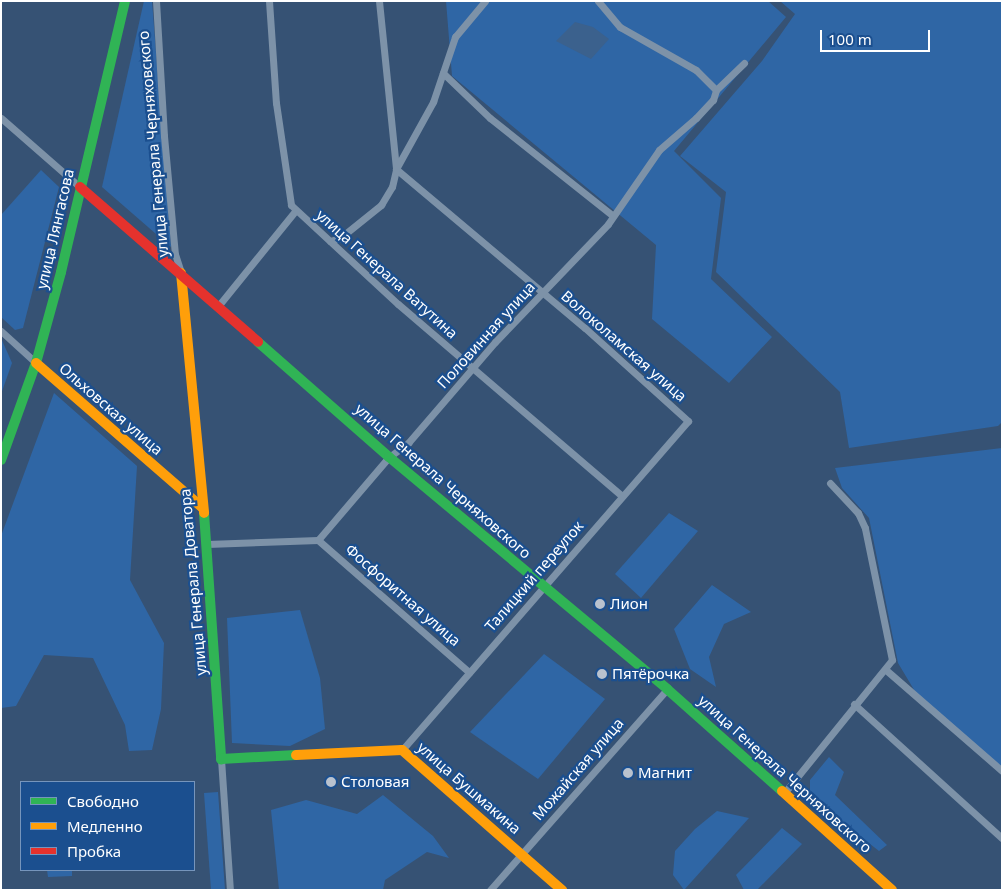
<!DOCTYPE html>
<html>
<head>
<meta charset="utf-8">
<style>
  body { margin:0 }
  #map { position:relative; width:1003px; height:891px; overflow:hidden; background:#365274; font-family:"Noto Sans",sans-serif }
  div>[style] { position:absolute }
  .green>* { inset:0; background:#2f66a5 }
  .water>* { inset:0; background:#3b618d }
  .street>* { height:7px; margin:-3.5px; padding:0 3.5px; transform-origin:3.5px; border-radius:3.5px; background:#7d92a8 }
  .fast>* { height:10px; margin:-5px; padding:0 5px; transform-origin:5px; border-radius:5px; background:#30b455 }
  .slow>* { height:10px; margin:-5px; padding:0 5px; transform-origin:5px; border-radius:5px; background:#ff9f0a }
  .jam>* { height:10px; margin:-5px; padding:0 5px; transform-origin:5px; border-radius:5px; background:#e5322d }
  .dots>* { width:14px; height:14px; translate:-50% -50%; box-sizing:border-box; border:2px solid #1b4f8f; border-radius:50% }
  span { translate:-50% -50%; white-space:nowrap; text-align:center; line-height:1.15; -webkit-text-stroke:4.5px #1b4f8f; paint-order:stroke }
  .street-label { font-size:15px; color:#fff }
  .poi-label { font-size:15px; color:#fff }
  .left { translate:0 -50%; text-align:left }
  .frame { position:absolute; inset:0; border:2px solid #fff; pointer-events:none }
  .legend { position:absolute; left:20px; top:781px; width:175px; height:90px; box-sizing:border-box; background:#1b4f8f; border:1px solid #7695bc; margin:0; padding:6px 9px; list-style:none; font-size:15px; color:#fff }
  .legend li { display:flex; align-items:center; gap:10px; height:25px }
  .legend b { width:25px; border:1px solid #7695bc }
  .scale { position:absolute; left:820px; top:30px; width:110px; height:22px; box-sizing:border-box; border:2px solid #fff; border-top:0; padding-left:6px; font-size:15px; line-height:18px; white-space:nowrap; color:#fff; -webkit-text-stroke:4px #1b4f8f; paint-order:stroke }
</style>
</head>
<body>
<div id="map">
  <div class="green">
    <div style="clip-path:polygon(144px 1px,152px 1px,171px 247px,102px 187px)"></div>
    <div style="clip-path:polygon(446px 1px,768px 1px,786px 17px,674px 151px,721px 198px,711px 279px,772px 337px,729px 383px,652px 319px,656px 245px,452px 76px)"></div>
    <div style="clip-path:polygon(780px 1px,1002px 1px,1002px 422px,998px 426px,849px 448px,840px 392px,716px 272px,726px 192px,680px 156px,762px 61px,795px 14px)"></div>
    <div style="clip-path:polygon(41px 170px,59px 187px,23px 328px,15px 330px,1px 317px,1px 215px)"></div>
    <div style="clip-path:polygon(1px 338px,12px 363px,1px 394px)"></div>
    <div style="clip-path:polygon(54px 393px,137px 466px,130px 580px,164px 643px,161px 709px,152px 750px,129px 751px,125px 725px,93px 658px,44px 655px,16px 706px,1px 708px,1px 536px)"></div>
    <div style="clip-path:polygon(1002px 448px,1002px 768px,916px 693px,898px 663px,869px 518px,842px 488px,835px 468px)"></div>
    <div style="clip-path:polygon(669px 513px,698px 531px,641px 598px,615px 574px)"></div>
    <div style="clip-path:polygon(712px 585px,751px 612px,724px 624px,709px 657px,716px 687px,690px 669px,674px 629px)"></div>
    <div style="clip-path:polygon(300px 610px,320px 678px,325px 729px,290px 746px,232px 743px,227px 618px)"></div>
    <div style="clip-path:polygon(544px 654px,605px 699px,538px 779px,470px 732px)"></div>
    <div style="clip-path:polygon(829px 757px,844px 772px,835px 795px,887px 845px,879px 851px,810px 797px,810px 780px)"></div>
    <div style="clip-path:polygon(218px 792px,225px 890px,211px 890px,204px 793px)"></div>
    <div style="clip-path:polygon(383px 795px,433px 836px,449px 858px,427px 852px,385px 880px,383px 890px,279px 890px,271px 810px,306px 800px,357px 814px)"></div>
    <div style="clip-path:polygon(717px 811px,749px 818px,684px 890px,673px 875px,675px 851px,695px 829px)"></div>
    <div style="clip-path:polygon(782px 828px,802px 844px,757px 890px,744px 890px,736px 875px)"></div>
    <div style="clip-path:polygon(47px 870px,72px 870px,72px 876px,48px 877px)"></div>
  </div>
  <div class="water">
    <div style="clip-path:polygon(575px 22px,593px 27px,609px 39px,591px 59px,556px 41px)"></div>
  </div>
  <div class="street">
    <div style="left:156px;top:1px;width:135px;rotate:86.6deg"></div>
    <div style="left:164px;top:136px;width:119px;rotate:84.7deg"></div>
    <div style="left:175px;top:254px;width:20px;rotate:72deg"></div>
    <div style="left:269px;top:1px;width:102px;rotate:86.1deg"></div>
    <div style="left:276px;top:103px;width:103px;rotate:81.6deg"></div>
    <div style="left:291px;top:205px;width:146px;rotate:42.8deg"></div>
    <div style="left:398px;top:304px;width:295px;rotate:40.6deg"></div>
    <div style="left:379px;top:1px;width:169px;rotate:84.2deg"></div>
    <div style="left:396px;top:169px;width:247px;rotate:40.1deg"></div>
    <div style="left:585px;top:328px;width:139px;rotate:42.1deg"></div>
    <div style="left:688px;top:421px;width:436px;rotate:131deg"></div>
    <div style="left:598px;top:1px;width:34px;rotate:50deg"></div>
    <div style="left:620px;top:27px;width:87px;rotate:29.5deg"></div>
    <div style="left:696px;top:70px;width:28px;rotate:45deg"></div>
    <div style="left:443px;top:73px;width:65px;rotate:43.8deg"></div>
    <div style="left:490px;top:118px;width:157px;rotate:38.5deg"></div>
    <div style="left:1px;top:118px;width:105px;rotate:41.1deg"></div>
    <div style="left:330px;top:241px;width:10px;rotate:-17deg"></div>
    <div style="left:340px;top:238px;width:53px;rotate:-38.8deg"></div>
    <div style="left:381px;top:205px;width:21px;rotate:-59deg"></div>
    <div style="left:392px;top:187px;width:18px;rotate:-77deg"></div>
    <div style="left:396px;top:169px;width:77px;rotate:-61.1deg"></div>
    <div style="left:433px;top:102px;width:69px;rotate:-71.3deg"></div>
    <div style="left:455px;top:37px;width:47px;rotate:-50.2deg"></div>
    <div style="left:219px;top:305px;width:122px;rotate:-51deg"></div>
    <div style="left:1px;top:331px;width:47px;rotate:42.4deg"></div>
    <div style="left:318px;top:540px;width:201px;rotate:41.2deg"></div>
    <div style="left:207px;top:544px;width:111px;rotate:-2.1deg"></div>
    <div style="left:318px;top:540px;width:109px;rotate:-49.5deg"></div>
    <div style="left:389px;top:457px;width:24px;rotate:-36deg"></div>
    <div style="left:408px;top:443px;width:133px;rotate:-49.3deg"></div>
    <div style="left:495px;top:342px;width:163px;rotate:-46.2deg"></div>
    <div style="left:608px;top:224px;width:90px;rotate:-55.4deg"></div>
    <div style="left:659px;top:150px;width:49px;rotate:-40.9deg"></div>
    <div style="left:696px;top:118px;width:25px;rotate:-47deg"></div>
    <div style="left:713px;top:100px;width:10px;rotate:-73deg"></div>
    <div style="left:716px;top:90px;width:39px;rotate:-44deg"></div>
    <div style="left:886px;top:670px;width:154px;rotate:41deg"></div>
    <div style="left:854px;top:704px;width:200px;rotate:42.2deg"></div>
    <div style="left:221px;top:759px;width:131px;rotate:86.1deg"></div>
    <div style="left:785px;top:792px;width:170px;rotate:-51deg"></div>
    <div style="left:892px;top:660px;width:135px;rotate:-101.6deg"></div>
    <div style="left:865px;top:528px;width:17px;rotate:-115deg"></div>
    <div style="left:858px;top:513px;width:41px;rotate:-133deg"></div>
    <div style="left:490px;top:890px;width:268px;rotate:-48.6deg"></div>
  </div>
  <div class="fast">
    <div style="left:258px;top:342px;width:174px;rotate:41.3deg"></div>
    <div style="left:389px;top:457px;width:362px;rotate:39.8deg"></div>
    <div style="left:667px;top:689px;width:154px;rotate:41.6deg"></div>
    <div style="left:1px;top:460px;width:103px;rotate:-70.2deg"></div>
    <div style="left:36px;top:363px;width:94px;rotate:-74.6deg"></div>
    <div style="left:61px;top:272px;width:278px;rotate:-76.7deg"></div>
    <div style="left:204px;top:513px;width:247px;rotate:86deg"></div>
    <div style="left:221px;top:759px;width:75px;rotate:-3.1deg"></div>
  </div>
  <div class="slow">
    <div style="left:181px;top:273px;width:241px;rotate:84.5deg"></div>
    <div style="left:36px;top:363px;width:221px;rotate:41deg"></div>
    <div style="left:296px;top:755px;width:106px;rotate:-2.7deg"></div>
    <div style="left:402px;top:750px;width:213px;rotate:41.2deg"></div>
    <div style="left:782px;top:791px;width:148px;rotate:42deg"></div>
  </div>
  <div class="jam">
    <div style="left:80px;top:187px;width:236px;rotate:41deg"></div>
  </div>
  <div class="dots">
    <div style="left:600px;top:604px;background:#b9c2ce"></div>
    <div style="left:602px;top:674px;background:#b9c2ce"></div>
    <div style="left:628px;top:773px;background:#b9c2ce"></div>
    <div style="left:331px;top:782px;background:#b9c2ce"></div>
  </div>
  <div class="street-label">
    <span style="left:153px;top:144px;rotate:-95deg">улица Генерала Черняховского</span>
    <span style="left:55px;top:229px;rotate:-77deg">улица Лянгасова</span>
    <span style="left:387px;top:274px;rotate:42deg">улица Генерала Ватутина</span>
    <span style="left:486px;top:335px;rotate:-48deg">Половинная улица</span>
    <span style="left:624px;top:346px;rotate:41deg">Волоколамская улица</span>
    <span style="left:111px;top:409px;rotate:41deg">Ольховская улица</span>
    <span style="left:443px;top:481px;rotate:41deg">улица Генерала Черняховского</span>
    <span style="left:534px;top:576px;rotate:-49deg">Талицкий переулок</span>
    <span style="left:193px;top:582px;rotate:-95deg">улица Генерала Доватора</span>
    <span style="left:403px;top:595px;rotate:41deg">Фосфоритная улица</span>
    <span style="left:578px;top:769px;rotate:-49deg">Можайская улица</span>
    <span style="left:785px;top:774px;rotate:42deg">улица Генерала Черняховского</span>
    <span style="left:469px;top:788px;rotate:41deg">улица Бушмакина</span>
  </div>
  <div class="poi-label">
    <span class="left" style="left:610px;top:604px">Лион</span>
    <span class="left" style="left:612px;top:674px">Пятёрочка</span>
    <span class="left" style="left:638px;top:773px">Магнит</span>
    <span class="left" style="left:341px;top:782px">Столовая</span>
  </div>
  <div class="frame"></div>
  <ul class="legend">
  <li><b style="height:6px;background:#30b455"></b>Свободно</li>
  <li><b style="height:6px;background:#ff9f0a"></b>Медленно</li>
  <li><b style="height:6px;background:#e5322d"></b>Пробка</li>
  </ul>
  <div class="scale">100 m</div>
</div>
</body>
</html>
